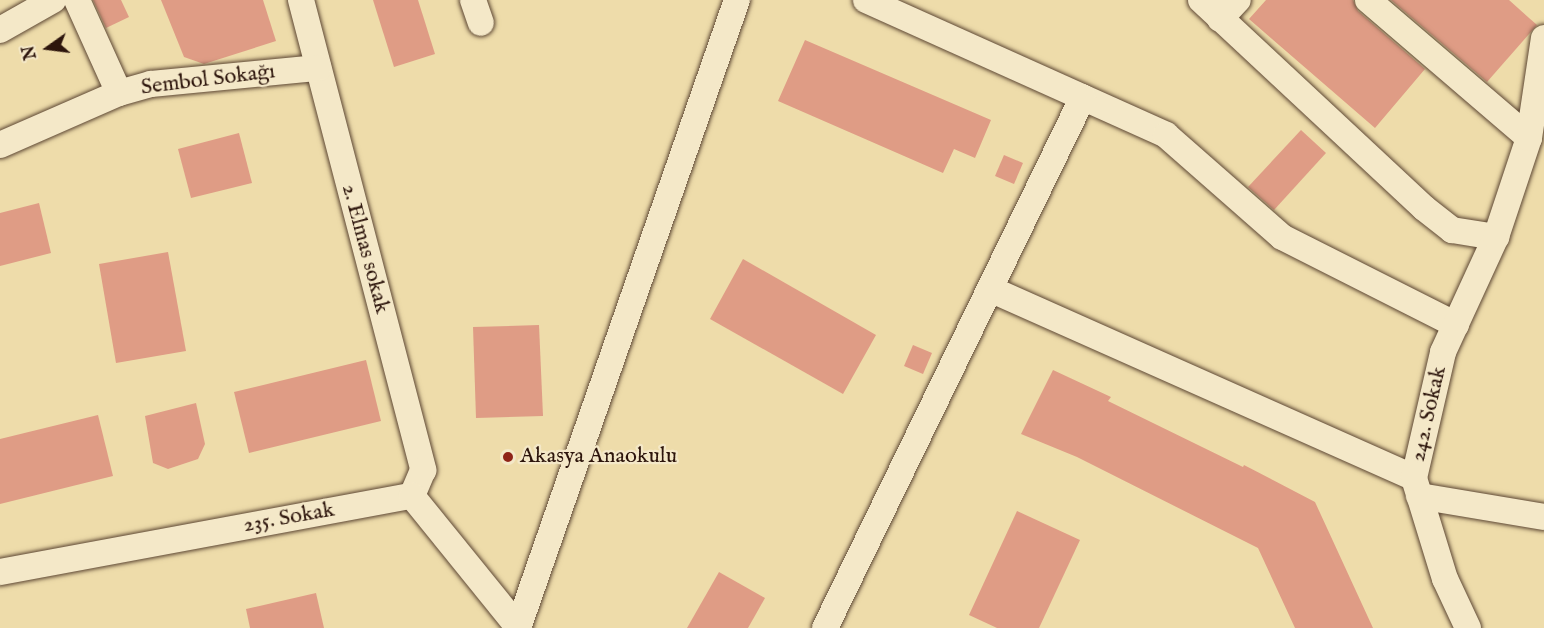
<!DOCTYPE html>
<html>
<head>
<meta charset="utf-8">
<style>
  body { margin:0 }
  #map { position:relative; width:1544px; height:628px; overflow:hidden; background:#eedcaa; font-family:"IM FELL English",serif }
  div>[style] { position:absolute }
  .building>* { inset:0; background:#df9c85 }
  .roads { filter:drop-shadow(0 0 2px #5d4734) drop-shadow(0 0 2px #5d4734) }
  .street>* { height:26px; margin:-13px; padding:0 13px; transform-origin:13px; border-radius:13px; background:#f4e8c8 }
  .dots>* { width:16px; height:16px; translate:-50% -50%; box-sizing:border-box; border:3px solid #f4e8c8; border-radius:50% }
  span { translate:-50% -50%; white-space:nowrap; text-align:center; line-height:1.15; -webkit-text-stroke:4.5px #f4e8c8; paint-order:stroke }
  .street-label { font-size:22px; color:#2d150c }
  .poi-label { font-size:22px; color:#2d150c }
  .left { translate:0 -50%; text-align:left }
  .north { position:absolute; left:18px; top:18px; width:60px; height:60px; -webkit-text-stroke:4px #f4e8c8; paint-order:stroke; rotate:256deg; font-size:16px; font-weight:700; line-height:24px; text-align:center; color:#2d150c }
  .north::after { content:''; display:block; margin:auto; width:21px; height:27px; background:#2d150c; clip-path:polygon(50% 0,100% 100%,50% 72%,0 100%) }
</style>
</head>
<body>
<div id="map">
  <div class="building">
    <div style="clip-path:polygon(93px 0,121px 0,129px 17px,106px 28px)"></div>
    <div style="clip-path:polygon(161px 0,263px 0,276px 41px,204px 64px,184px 57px)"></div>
    <div style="clip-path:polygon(373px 0,418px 0,435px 54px,394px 67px)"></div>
    <div style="clip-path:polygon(1266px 0,1353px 0,1358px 11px,1425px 69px,1375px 128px,1249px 19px)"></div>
    <div style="clip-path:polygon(1391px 0,1509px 0,1537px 25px,1487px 82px)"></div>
    <div style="clip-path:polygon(805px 40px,991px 120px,975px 158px,954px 149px,943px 173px,778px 101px)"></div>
    <div style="clip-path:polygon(1301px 130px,1326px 153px,1274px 210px,1248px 187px)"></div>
    <div style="clip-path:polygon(239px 133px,252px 183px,191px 198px,178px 149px)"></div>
    <div style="clip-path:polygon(1004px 155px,1023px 163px,1014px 184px,995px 176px)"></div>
    <div style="clip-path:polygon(39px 203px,51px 253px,0 266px,0 213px)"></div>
    <div style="clip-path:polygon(168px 252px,186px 351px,116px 363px,99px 264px)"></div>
    <div style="clip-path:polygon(743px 259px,876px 335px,843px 394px,710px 319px)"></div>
    <div style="clip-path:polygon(539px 325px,543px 416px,476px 418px,473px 327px)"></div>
    <div style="clip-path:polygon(913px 345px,932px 353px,923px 374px,904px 366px)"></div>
    <div style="clip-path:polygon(366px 360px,381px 421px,249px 453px,234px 392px)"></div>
    <div style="clip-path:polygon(1053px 370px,1111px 397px,1108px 401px,1243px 467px,1244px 465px,1315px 502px,1373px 628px,1295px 628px,1258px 548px,1077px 457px,1021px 434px)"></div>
    <div style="clip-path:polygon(196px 403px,205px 444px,198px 459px,168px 469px,153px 463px,145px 416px)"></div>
    <div style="clip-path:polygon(98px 415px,113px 476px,0 504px,0 439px)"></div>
    <div style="clip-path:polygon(1017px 511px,1080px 540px,1039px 628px,997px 628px,969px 615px)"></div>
    <div style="clip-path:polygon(719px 572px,765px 598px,748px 628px,687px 628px)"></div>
    <div style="clip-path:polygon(316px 593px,324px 628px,250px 628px,246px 609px)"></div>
  </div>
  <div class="roads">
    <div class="street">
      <div style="left:77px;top:0;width:102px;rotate:65.7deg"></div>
      <div style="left:301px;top:0;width:486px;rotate:75.4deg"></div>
      <div style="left:423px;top:470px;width:28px;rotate:113deg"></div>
      <div style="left:473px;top:0;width:24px;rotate:71deg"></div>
      <div style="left:866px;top:0;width:329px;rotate:24.2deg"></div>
      <div style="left:1166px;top:135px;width:154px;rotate:41.3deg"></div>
      <div style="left:1282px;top:237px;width:195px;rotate:26.8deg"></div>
      <div style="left:1201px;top:0;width:305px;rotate:43deg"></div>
      <div style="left:1424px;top:208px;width:36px;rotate:38deg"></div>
      <div style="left:1452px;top:230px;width:45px;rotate:9deg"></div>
      <div style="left:1368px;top:0;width:212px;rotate:40.6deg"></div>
      <div style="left:1220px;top:19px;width:26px;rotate:-47deg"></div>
      <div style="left:0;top:30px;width:61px;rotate:-29.5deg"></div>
      <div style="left:0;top:145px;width:130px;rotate:-23.6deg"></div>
      <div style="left:119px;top:93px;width:33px;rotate:-16deg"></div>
      <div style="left:151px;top:84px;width:168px;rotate:-5.5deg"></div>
      <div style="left:990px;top:289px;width:464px;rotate:24deg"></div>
      <div style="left:1419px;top:496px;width:127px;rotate:9.5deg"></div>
      <div style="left:0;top:572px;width:419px;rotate:-10.5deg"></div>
      <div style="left:412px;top:496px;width:170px;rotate:51deg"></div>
      <div style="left:518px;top:628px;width:665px;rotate:-70.78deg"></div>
      <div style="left:825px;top:628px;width:590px;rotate:-64.09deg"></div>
      <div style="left:1468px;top:628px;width:54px;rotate:-115.1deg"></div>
      <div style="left:1445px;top:579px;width:106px;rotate:-107.1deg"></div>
      <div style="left:1414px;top:478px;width:129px;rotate:-77deg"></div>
      <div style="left:1443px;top:352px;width:127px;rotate:-65.3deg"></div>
      <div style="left:1496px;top:237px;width:104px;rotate:-71.6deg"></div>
      <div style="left:1529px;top:138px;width:101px;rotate:-81.5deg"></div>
    </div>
  </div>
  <div class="dots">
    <div style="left:508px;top:457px;background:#8f2418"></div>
  </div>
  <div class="street-label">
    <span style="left:208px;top:80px;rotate:-7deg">Sembol Sokağı</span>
    <span style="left:365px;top:249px;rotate:75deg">2. Elmas sokak</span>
    <span style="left:1429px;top:414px;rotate:-77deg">242. Sokak</span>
    <span style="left:289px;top:518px;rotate:-10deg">235. Sokak</span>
  </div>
  <div class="poi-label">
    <span class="left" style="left:520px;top:457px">Akasya Anaokulu</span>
  </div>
  <div class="north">N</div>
</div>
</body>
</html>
